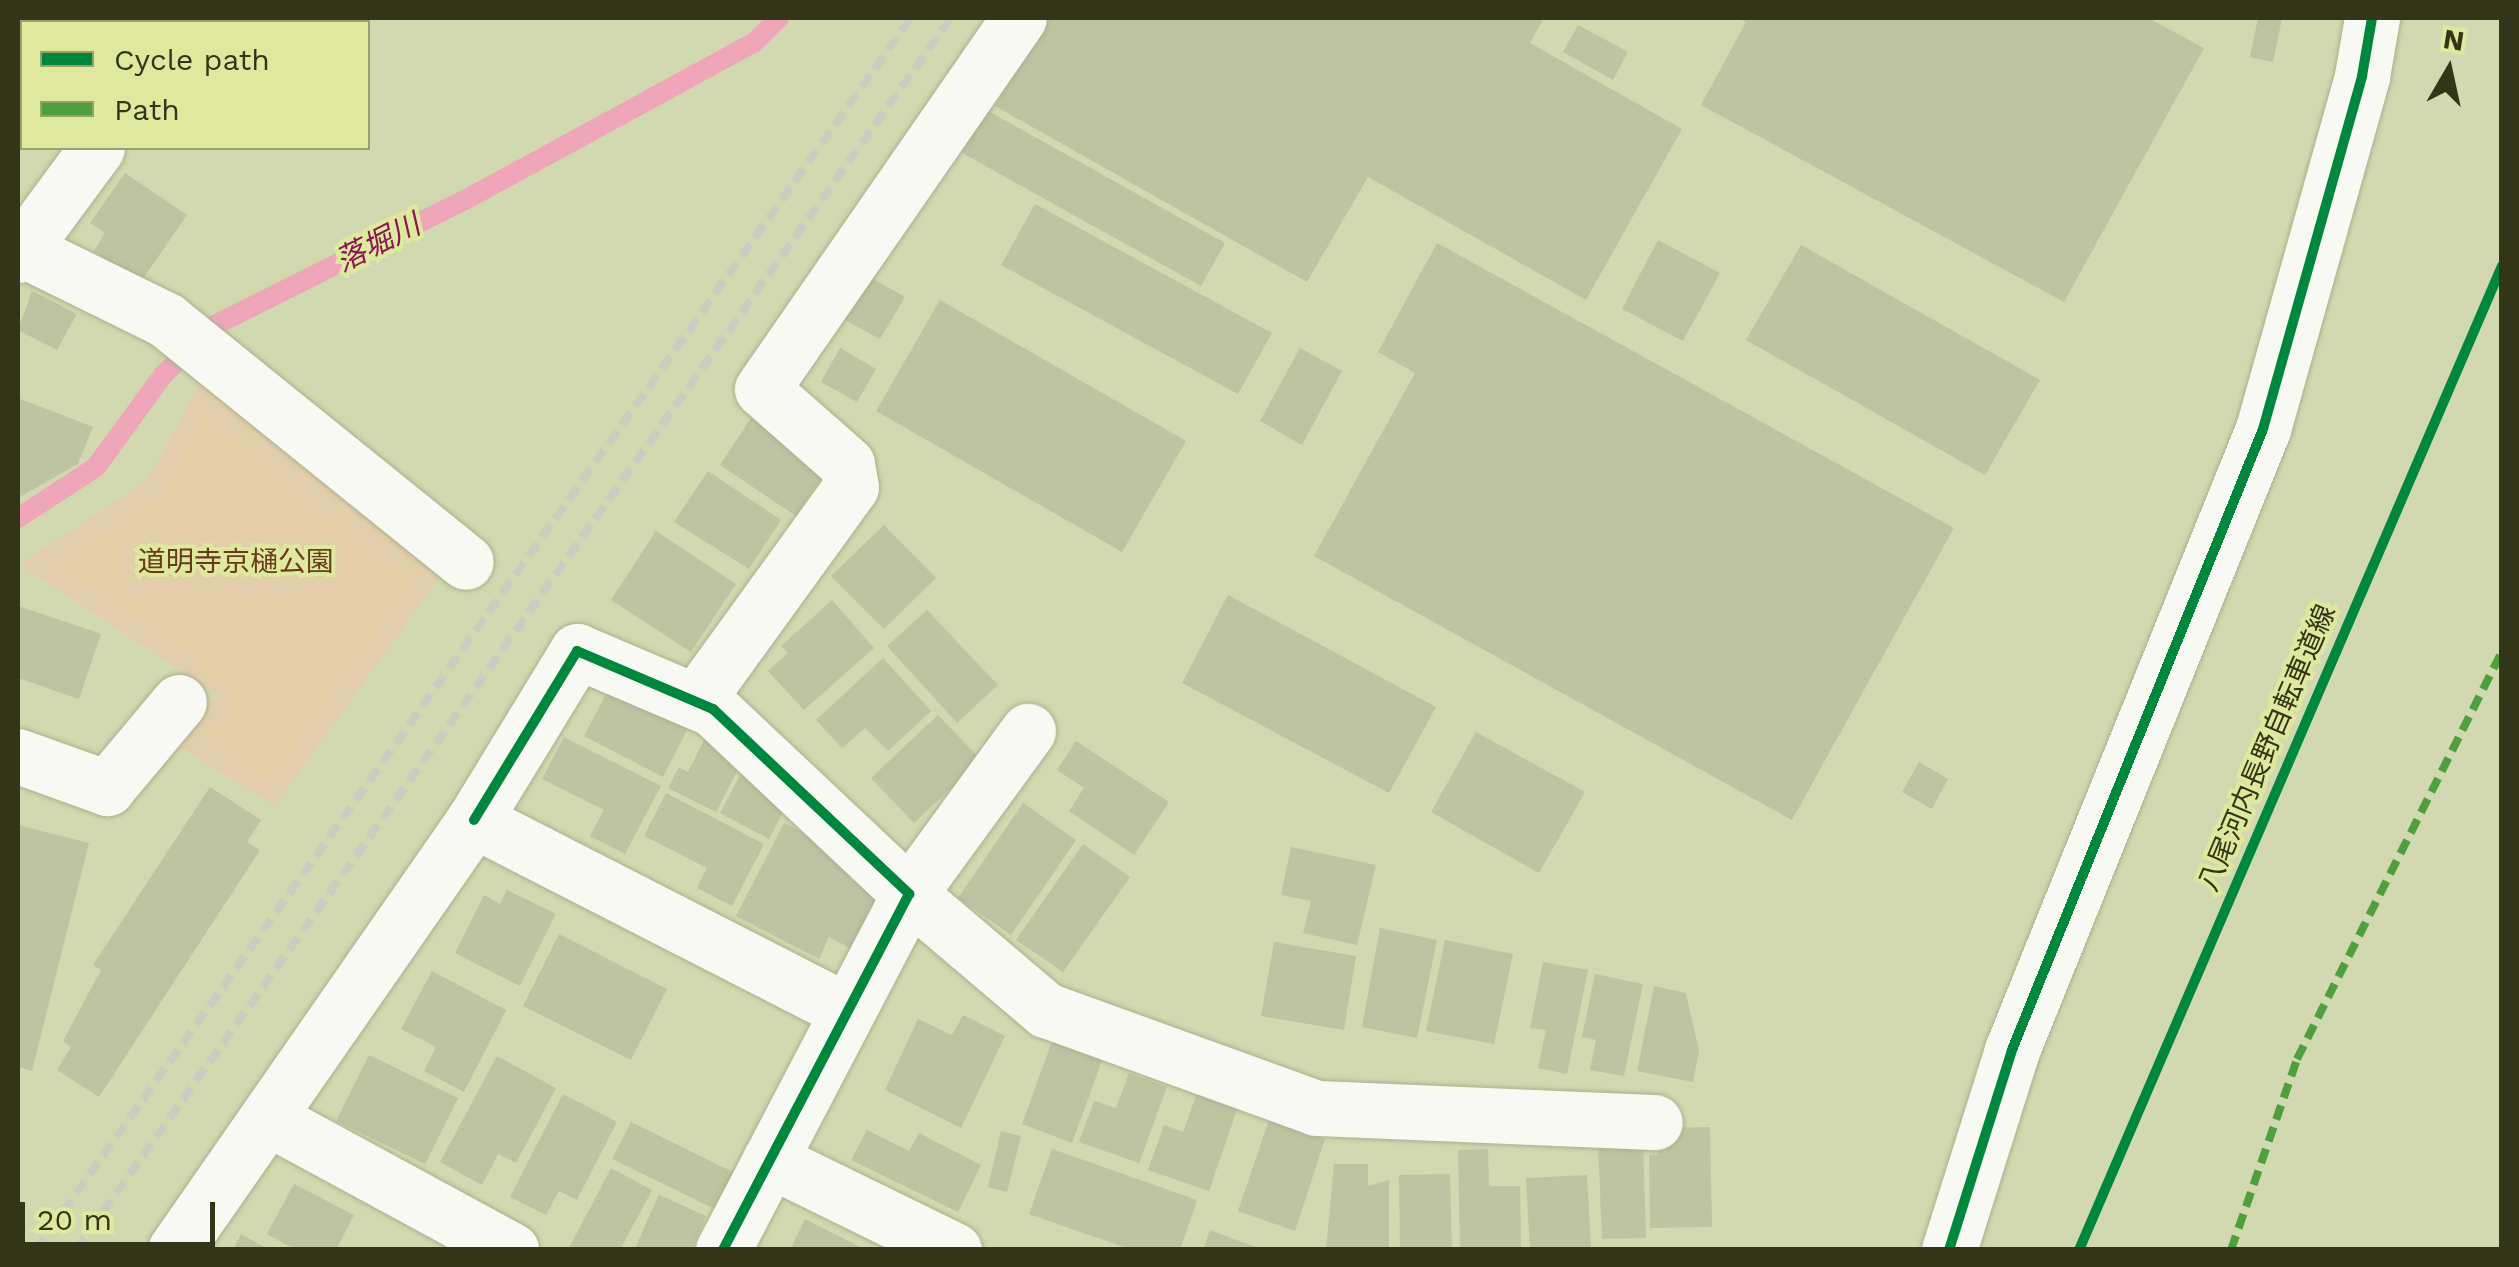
<!DOCTYPE html>
<html>
<head>
<meta charset="utf-8">
<style>
  body { margin:0 }
  #map { position:relative; width:2519px; height:1267px; overflow:hidden; background:#d2d8af; font-family:"Work Sans","Noto Sans JP",sans-serif }
  div>[style] { position:absolute }
  .green>* { inset:0; background:#e3ceab }
  .stream>* { height:20px; margin:-10px; padding:0 10px; transform-origin:10px; border-radius:10px; background:#eea6b8 }
  .building>* { inset:0; background:#bec3a2 }
  .roads { filter:drop-shadow(0 0 2px #acb08f) drop-shadow(0 0 2px #acb08f) }
  .minor>* { height:55px; margin:-27.5px; padding:0 27.5px; transform-origin:27.5px; border-radius:27.5px; background:#f8f9f3 }
  .rail>* { height:8px; margin-top:-4px; transform-origin:0; background:repeating-linear-gradient(90deg,#cbcdc0 0 15px,transparent 0 23px) }
  .quiet>* { height:8px; margin-top:-4px; transform-origin:0; background:repeating-linear-gradient(90deg,#509f3d 0 15px,transparent 0 23px) }
  .cycleway>* { height:10px; margin:-5px; padding:0 5px; transform-origin:5px; border-radius:5px; background:#00873e }
  span { translate:-50% -50%; white-space:nowrap; text-align:center; line-height:1.15; -webkit-text-stroke:8px #dfe99e; paint-order:stroke }
  .park-label { font-size:28px; color:#693b1a }
  .street-label { font-size:28px; color:#323517 }
  .water-label { font-size:30px; color:#8b1654; font-style:italic }
  .frame { position:absolute; inset:0; border:20px solid #323517; pointer-events:none }
  .legend { position:absolute; left:20px; top:20px; width:350px; height:130px; box-sizing:border-box; background:#dfe99e; border:2px solid #9aa168; margin:0; padding:12px 18px; list-style:none; font-size:30px; color:#323517 }
  .legend li { display:flex; align-items:center; gap:20px; height:50px }
  .legend b { width:50px; border:2px solid #9aa168 }
  .north { position:absolute; left:2399px; top:20px; width:100px; height:100px; -webkit-text-stroke:8px #dfe99e; paint-order:stroke; rotate:9deg; font-size:28px; font-weight:700; line-height:40px; text-align:center; color:#323517 }
  .north::after { content:''; display:block; margin:auto; width:35px; height:45px; background:#323517; clip-path:polygon(50% 0,100% 100%,50% 72%,0 100%) }
  .scale { position:absolute; left:20px; top:1202px; width:195px; height:45px; box-sizing:border-box; border:5px solid #323517; border-top:0; padding-left:12px; font-size:30px; line-height:35px; white-space:nowrap; color:#323517; -webkit-text-stroke:8px #dfe99e; paint-order:stroke }
</style>
</head>
<body>
<div id="map">
  <div class="green">
    <div style="clip-path:polygon(200px 382px,444px 571px,275px 806px,177px 745px,217px 694px,19px 564px,147px 481px)"></div>
  </div>
  <div class="stream">
    <div style="left:18px;top:518px;width:93px;rotate:-33.2deg"></div>
    <div style="left:96px;top:467px;width:114px;rotate:-53.9deg"></div>
    <div style="left:163px;top:375px;width:70px;rotate:-44.4deg"></div>
    <div style="left:213px;top:326px;width:282px;rotate:-26.6deg"></div>
    <div style="left:465px;top:200px;width:330px;rotate:-28.6deg"></div>
    <div style="left:755px;top:42px;width:34px;rotate:-45deg"></div>
  </div>
  <div class="building">
    <div style="clip-path:polygon(1045px 18px,1544px 18px,1530px 43px,1682px 129px,1586px 300px,1368px 177px,1307px 282px,995px 106px)"></div>
    <div style="clip-path:polygon(1737px 18px,2148px 18px,2204px 48px,2064px 302px,1701px 105px,1746px 22px)"></div>
    <div style="clip-path:polygon(2258px 18px,2282px 18px,2273px 62px,2250px 57px)"></div>
    <div style="clip-path:polygon(1578px 25px,1628px 52px,1613px 80px,1563px 52px)"></div>
    <div style="clip-path:polygon(981px 107px,1225px 243px,1201px 286px,957px 150px)"></div>
    <div style="clip-path:polygon(125px 173px,187px 215px,140px 283px,94px 251px,105px 233px,90px 223px)"></div>
    <div style="clip-path:polygon(1035px 204px,1272px 333px,1238px 394px,1001px 265px)"></div>
    <div style="clip-path:polygon(1658px 240px,1720px 273px,1683px 341px,1622px 309px)"></div>
    <div style="clip-path:polygon(1437px 243px,1954px 528px,1792px 820px,1314px 556px,1415px 373px,1378px 352px)"></div>
    <div style="clip-path:polygon(1801px 245px,2040px 380px,1985px 475px,1746px 340px)"></div>
    <div style="clip-path:polygon(868px 276px,905px 297px,880px 339px,843px 319px)"></div>
    <div style="clip-path:polygon(32px 291px,77px 314px,57px 350px,18px 330px)"></div>
    <div style="clip-path:polygon(940px 300px,1186px 441px,1122px 552px,876px 411px)"></div>
    <div style="clip-path:polygon(840px 348px,876px 369px,857px 402px,821px 382px)"></div>
    <div style="clip-path:polygon(1300px 348px,1342px 371px,1302px 445px,1260px 421px)"></div>
    <div style="clip-path:polygon(18px 398px,93px 427px,78px 464px,18px 498px)"></div>
    <div style="clip-path:polygon(753px 415px,829px 466px,796px 516px,720px 465px)"></div>
    <div style="clip-path:polygon(708px 471px,781px 520px,749px 569px,674px 522px)"></div>
    <div style="clip-path:polygon(884px 525px,936px 578px,884px 629px,831px 576px)"></div>
    <div style="clip-path:polygon(656px 531px,736px 584px,691px 652px,611px 600px)"></div>
    <div style="clip-path:polygon(1228px 595px,1436px 707px,1389px 793px,1182px 683px)"></div>
    <div style="clip-path:polygon(832px 600px,874px 648px,804px 710px,768px 671px,788px 653px,781px 646px)"></div>
    <div style="clip-path:polygon(18px 606px,101px 634px,79px 699px,18px 678px)"></div>
    <div style="clip-path:polygon(927px 610px,998px 685px,957px 723px,887px 646px)"></div>
    <div style="clip-path:polygon(883px 658px,931px 711px,888px 751px,865px 728px,842px 748px,816px 720px)"></div>
    <div style="clip-path:polygon(610px 687px,688px 728px,663px 777px,584px 736px)"></div>
    <div style="clip-path:polygon(938px 715px,981px 760px,914px 823px,871px 778px)"></div>
    <div style="clip-path:polygon(708px 732px,747px 752px,716px 812px,668px 788px,679px 767px,688px 772px)"></div>
    <div style="clip-path:polygon(1476px 732px,1585px 792px,1539px 873px,1431px 812px)"></div>
    <div style="clip-path:polygon(564px 737px,661px 786px,625px 854px,590px 836px,604px 810px,542px 779px)"></div>
    <div style="clip-path:polygon(1076px 741px,1169px 802px,1134px 855px,1069px 811px,1084px 788px,1057px 770px)"></div>
    <div style="clip-path:polygon(1919px 762px,1948px 779px,1932px 809px,1902px 792px)"></div>
    <div style="clip-path:polygon(742px 772px,791px 797px,769px 839px,720px 813px)"></div>
    <div style="clip-path:polygon(210px 787px,261px 820px,247px 842px,260px 850px,99px 1097px,57px 1070px,71px 1047px,63px 1041px,101px 970px,93px 965px)"></div>
    <div style="clip-path:polygon(666px 793px,764px 844px,732px 906px,697px 888px,707px 868px,644px 836px)"></div>
    <div style="clip-path:polygon(1023px 803px,1076px 840px,1011px 935px,958px 898px)"></div>
    <div style="clip-path:polygon(784px 823px,838px 850px,832px 860px,854px 871px,850px 879px,881px 895px,853px 950px,829px 937px,819px 959px,736px 916px)"></div>
    <div style="clip-path:polygon(18px 825px,89px 843px,32px 1071px,18px 1067px)"></div>
    <div style="clip-path:polygon(1083px 844px,1130px 877px,1063px 972px,1016px 940px)"></div>
    <div style="clip-path:polygon(1291px 847px,1376px 865px,1357px 945px,1303px 933px,1311px 901px,1281px 895px)"></div>
    <div style="clip-path:polygon(507px 890px,556px 914px,520px 986px,455px 953px,484px 895px,500px 904px)"></div>
    <div style="clip-path:polygon(1380px 928px,1437px 940px,1417px 1038px,1362px 1027px)"></div>
    <div style="clip-path:polygon(559px 934px,667px 989px,631px 1060px,523px 1006px)"></div>
    <div style="clip-path:polygon(1445px 940px,1513px 954px,1494px 1044px,1426px 1031px)"></div>
    <div style="clip-path:polygon(1274px 942px,1356px 956px,1344px 1030px,1261px 1016px)"></div>
    <div style="clip-path:polygon(1543px 962px,1588px 970px,1567px 1074px,1538px 1068px,1546px 1030px,1530px 1028px)"></div>
    <div style="clip-path:polygon(432px 971px,506px 1010px,464px 1092px,424px 1071px,436px 1047px,401px 1029px)"></div>
    <div style="clip-path:polygon(1595px 974px,1643px 984px,1624px 1076px,1590px 1070px,1596px 1040px,1582px 1037px)"></div>
    <div style="clip-path:polygon(1654px 986px,1686px 993px,1699px 1051px,1693px 1082px,1637px 1071px)"></div>
    <div style="clip-path:polygon(963px 1015px,1005px 1036px,961px 1128px,885px 1090px,918px 1019px,952px 1035px)"></div>
    <div style="clip-path:polygon(1054px 1036px,1104px 1055px,1072px 1143px,1022px 1124px)"></div>
    <div style="clip-path:polygon(369px 1055px,458px 1098px,425px 1164px,336px 1121px)"></div>
    <div style="clip-path:polygon(497px 1056px,556px 1088px,516px 1163px,498px 1154px,482px 1185px,440px 1162px)"></div>
    <div style="clip-path:polygon(1129px 1073px,1167px 1087px,1139px 1163px,1079px 1142px,1094px 1101px,1116px 1108px)"></div>
    <div style="clip-path:polygon(1198px 1090px,1239px 1104px,1209px 1191px,1148px 1170px,1164px 1125px,1183px 1132px)"></div>
    <div style="clip-path:polygon(563px 1094px,617px 1122px,577px 1200px,559px 1191px,546px 1215px,510px 1197px)"></div>
    <div style="clip-path:polygon(1269px 1120px,1325px 1139px,1295px 1231px,1238px 1211px)"></div>
    <div style="clip-path:polygon(631px 1122px,735px 1173px,717px 1210px,612px 1159px)"></div>
    <div style="clip-path:polygon(1710px 1127px,1712px 1227px,1650px 1228px,1649px 1155px,1658px 1155px,1658px 1128px)"></div>
    <div style="clip-path:polygon(867px 1130px,909px 1151px,919px 1133px,981px 1165px,958px 1212px,851px 1160px)"></div>
    <div style="clip-path:polygon(1001px 1131px,1021px 1136px,1007px 1192px,988px 1187px)"></div>
    <div style="clip-path:polygon(1643px 1142px,1646px 1238px,1602px 1239px,1598px 1143px)"></div>
    <div style="clip-path:polygon(1052px 1149px,1197px 1200px,1180px 1250px,1132px 1250px,1029px 1214px)"></div>
    <div style="clip-path:polygon(1488px 1149px,1489px 1186px,1520px 1186px,1521px 1250px,1460px 1250px,1458px 1150px)"></div>
    <div style="clip-path:polygon(1334px 1164px,1368px 1164px,1368px 1186px,1389px 1180px,1389px 1250px,1326px 1250px)"></div>
    <div style="clip-path:polygon(611px 1168px,652px 1190px,620px 1250px,568px 1250px)"></div>
    <div style="clip-path:polygon(1450px 1174px,1452px 1250px,1400px 1250px,1399px 1175px)"></div>
    <div style="clip-path:polygon(1587px 1175px,1591px 1248px,1530px 1250px,1526px 1178px)"></div>
    <div style="clip-path:polygon(294px 1184px,354px 1215px,336px 1250px,296px 1250px,267px 1234px)"></div>
    <div style="clip-path:polygon(659px 1195px,706px 1216px,691px 1250px,634px 1250px)"></div>
    <div style="clip-path:polygon(805px 1219px,866px 1250px,790px 1250px)"></div>
    <div style="clip-path:polygon(1210px 1230px,1261px 1249px,1261px 1250px,1203px 1250px)"></div>
    <div style="clip-path:polygon(241px 1234px,270px 1250px,233px 1250px)"></div>
  </div>
  <div class="roads">
    <div class="minor">
      <div style="left:172px;top:22px;width:4px;rotate:-63deg"></div>
      <div style="left:22px;top:249px;width:161px;rotate:26.2deg"></div>
      <div style="left:166px;top:320px;width:385px;rotate:38.9deg"></div>
      <div style="left:18px;top:255px;width:133px;rotate:-53.6deg"></div>
      <div style="left:696px;top:701px;width:264px;rotate:-54.1deg"></div>
      <div style="left:851px;top:487px;width:23px;rotate:-100deg"></div>
      <div style="left:847px;top:464px;width:113px;rotate:-138.6deg"></div>
      <div style="left:762px;top:389px;width:451px;rotate:-55.3deg"></div>
      <div style="left:18px;top:756px;width:95px;rotate:19.8deg"></div>
      <div style="left:107px;top:788px;width:112px;rotate:-50.1deg"></div>
      <div style="left:474px;top:820px;width:198px;rotate:-58.6deg"></div>
      <div style="left:577px;top:651px;width:148px;rotate:23.1deg"></div>
      <div style="left:713px;top:709px;width:270px;rotate:43.3deg"></div>
      <div style="left:909px;top:894px;width:180px;rotate:40.3deg"></div>
      <div style="left:1046px;top:1010px;width:287px;rotate:19.9deg"></div>
      <div style="left:1316px;top:1108px;width:339px;rotate:2.4deg"></div>
      <div style="left:268px;top:1118px;width:277px;rotate:28.5deg"></div>
      <div style="left:770px;top:1160px;width:205px;rotate:26.1deg"></div>
      <div style="left:175px;top:1250px;width:524px;rotate:-55.19deg"></div>
      <div style="left:474px;top:820px;width:418px;rotate:27.1deg"></div>
      <div style="left:723px;top:1250px;width:402px;rotate:-62.4deg"></div>
      <div style="left:909px;top:894px;width:202px;rotate:-53.9deg"></div>
      <div style="left:1949px;top:1250px;width:210px;rotate:-72.5deg"></div>
      <div style="left:2012px;top:1050px;width:670px;rotate:-67.99deg"></div>
      <div style="left:2263px;top:429px;width:367px;rotate:-74.3deg"></div>
      <div style="left:2362px;top:76px;width:59px;rotate:-80.2deg"></div>
    </div>
  </div>
  <div class="rail">
    <div style="left:36px;top:1250px;width:1511px;rotate:-54.62deg"></div>
    <div style="left:76px;top:1250px;width:1511px;rotate:-54.62deg"></div>
  </div>
  <div class="quiet">
    <div style="left:2231px;top:1250px;width:202px;rotate:-70.9deg"></div>
    <div style="left:2297px;top:1059px;width:457px;rotate:-63.3deg"></div>
  </div>
  <div class="cycleway">
    <div style="left:474px;top:820px;width:198px;rotate:-58.6deg"></div>
    <div style="left:577px;top:651px;width:148px;rotate:23.1deg"></div>
    <div style="left:713px;top:709px;width:270px;rotate:43.3deg"></div>
    <div style="left:909px;top:894px;width:402px;rotate:117.6deg"></div>
    <div style="left:1949px;top:1250px;width:210px;rotate:-72.5deg"></div>
    <div style="left:2012px;top:1050px;width:670px;rotate:-67.99deg"></div>
    <div style="left:2263px;top:429px;width:367px;rotate:-74.3deg"></div>
    <div style="left:2362px;top:76px;width:59px;rotate:-80.2deg"></div>
    <div style="left:2079px;top:1250px;width:1071px;rotate:-66.74deg"></div>
  </div>
  <div class="park-label">
    <span style="left:236px;top:562px">道明寺京樋公園</span>
  </div>
  <div class="street-label">
    <span style="left:2267px;top:748px;rotate:-67deg">八尾河内長野自転車道線</span>
  </div>
  <div class="water-label">
    <span style="left:378px;top:243px;rotate:-27deg">落堀川</span>
  </div>
  <div class="frame"></div>
  <ul class="legend">
  <li><b style="height:12px;background:#00873e"></b>Cycle path</li>
  <li><b style="height:12px;background:#509f3d"></b>Path</li>
  </ul>
  <div class="north">N</div>
  <div class="scale">20 m</div>
</div>
</body>
</html>
